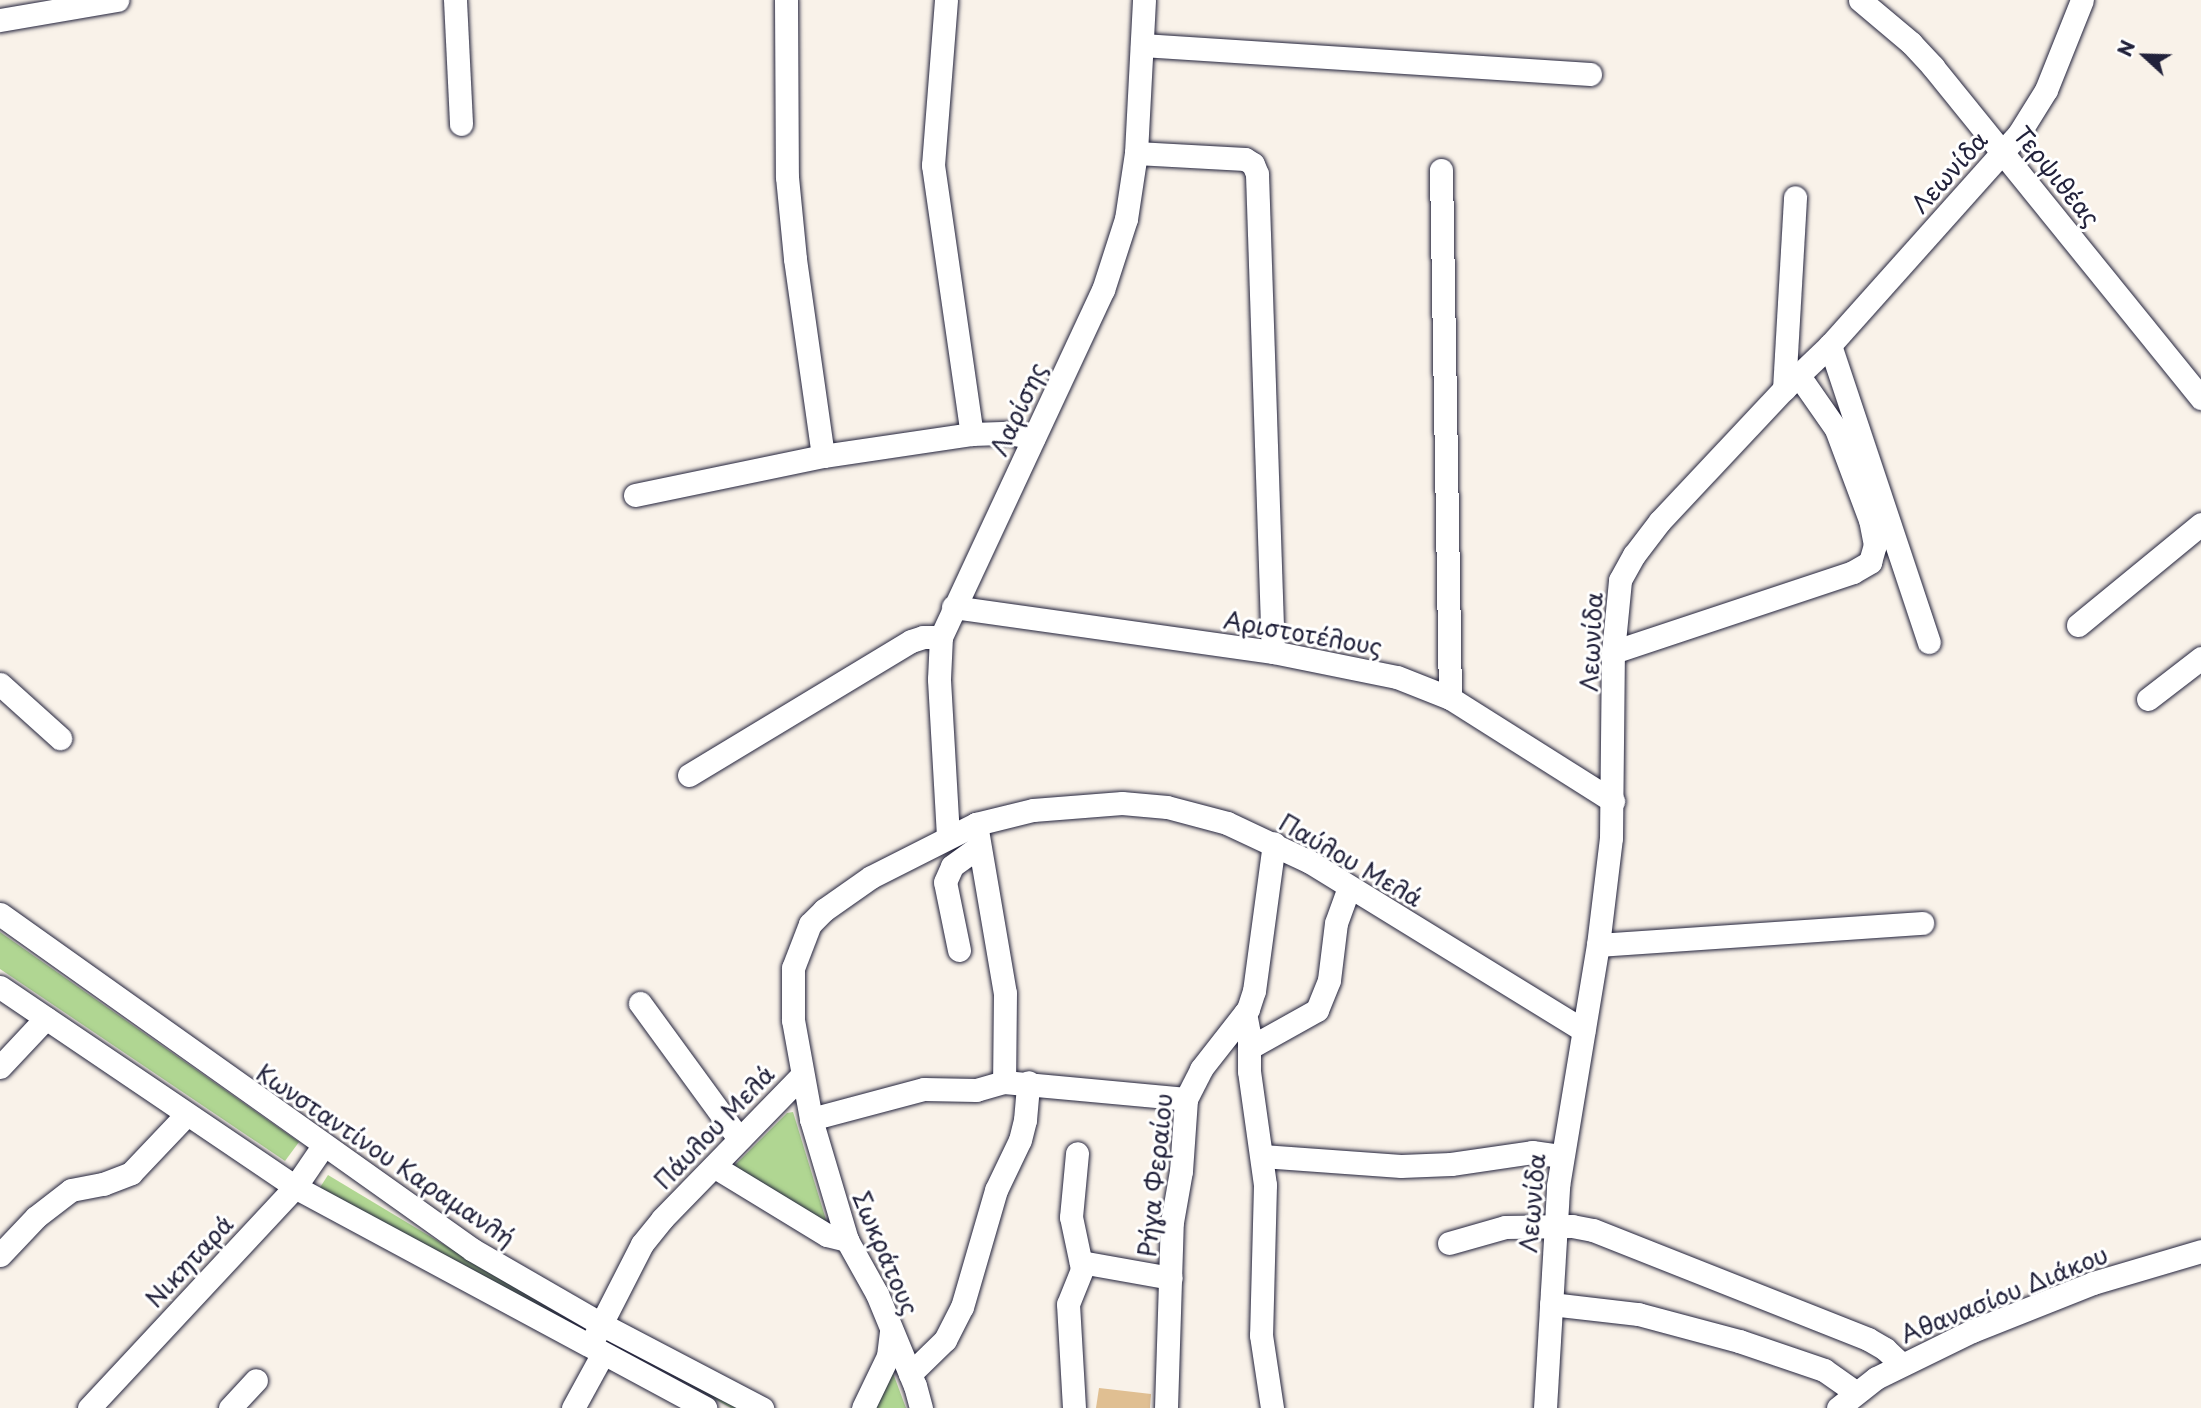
<!DOCTYPE html>
<html>
<head>
<meta charset="utf-8">
<style>
  body { margin:0 }
  #map { position:relative; width:2201px; height:1408px; overflow:hidden; background:#f9f2e9; font-family:"Playpen Sans",sans-serif }
  div>[style] { position:absolute }
  .green>* { inset:0; background:#b0d692 }
  .building>* { inset:0; background:#e0bf92 }
  .roads { filter:drop-shadow(0 0 2px #22223b) drop-shadow(0 0 2px #22223b) }
  .minor>* { height:23px; margin:-11.5px; padding:0 11.5px; transform-origin:11.5px; border-radius:11.5px; background:#fff }
  span { translate:-50% -50%; white-space:nowrap; text-align:center; line-height:1.15; -webkit-text-stroke:6px #fff; paint-order:stroke }
  .street-label { font-size:24px; color:#22223b }
  .north { position:absolute; left:2110px; top:21px; width:70px; height:70px; -webkit-text-stroke:5px #fff; paint-order:stroke; rotate:292deg; font-size:19px; font-weight:700; line-height:28px; text-align:center; color:#22223b }
  .north::after { content:''; display:block; margin:auto; width:24px; height:32px; background:#22223b; clip-path:polygon(50% 0,100% 100%,50% 72%,0 100%) }
</style>
</head>
<body>
<div id="map">
  <div class="green">
    <div style="clip-path:polygon(0 932px,299px 1142px,285px 1161px,0 969px)"></div>
    <div style="clip-path:polygon(793px 1112px,827px 1223px,732px 1168px,787px 1113px)"></div>
    <div style="clip-path:polygon(328px 1175px,586px 1330px,584px 1335px,319px 1189px)"></div>
    <div style="clip-path:polygon(611px 1342px,742px 1408px,731px 1408px)"></div>
    <div style="clip-path:polygon(890px 1365px,906px 1408px,870px 1408px)"></div>
  </div>
  <div class="building">
    <div style="clip-path:polygon(1099px 1388px,1151px 1394px,1150px 1408px,1096px 1408px)"></div>
  </div>
  <div class="roads">
    <div class="minor">
      <div style="left:455px;top:0;width:124px;rotate:87.2deg"></div>
      <div style="left:786px;top:0;width:177px;rotate:89.7deg"></div>
      <div style="left:787px;top:177px;width:82px;rotate:84.4deg"></div>
      <div style="left:795px;top:259px;width:199px;rotate:81.9deg"></div>
      <div style="left:946px;top:0;width:166px;rotate:94.5deg"></div>
      <div style="left:933px;top:165px;width:272px;rotate:81.8deg"></div>
      <div style="left:1860px;top:0;width:67px;rotate:40.1deg"></div>
      <div style="left:1911px;top:43px;width:33px;rotate:47deg"></div>
      <div style="left:1933px;top:67px;width:426px;rotate:51deg"></div>
      <div style="left:0;top:20px;width:119px;rotate:-9.7deg"></div>
      <div style="left:1142px;top:45px;width:449px;rotate:3.7deg"></div>
      <div style="left:1136px;top:153px;width:109px;rotate:3.2deg"></div>
      <div style="left:1245px;top:159px;width:9px;rotate:32deg"></div>
      <div style="left:1253px;top:164px;width:11px;rotate:68deg"></div>
      <div style="left:1257px;top:174px;width:478px;rotate:88.1deg"></div>
      <div style="left:1441px;top:170px;width:528px;rotate:89.02deg"></div>
      <div style="left:1830px;top:345px;width:313px;rotate:71.6deg"></div>
      <div style="left:1784px;top:389px;width:192px;rotate:-86.7deg"></div>
      <div style="left:635px;top:495px;width:192px;rotate:-11.7deg"></div>
      <div style="left:823px;top:456px;width:151px;rotate:-8.4deg"></div>
      <div style="left:972px;top:434px;width:37px;rotate:-2deg"></div>
      <div style="left:1009px;top:433px;width:25px;rotate:11deg"></div>
      <div style="left:953px;top:607px;width:323px;rotate:8deg"></div>
      <div style="left:1273px;top:652px;width:126px;rotate:11.4deg"></div>
      <div style="left:1397px;top:677px;width:57px;rotate:21.6deg"></div>
      <div style="left:1450px;top:698px;width:193px;rotate:32.3deg"></div>
      <div style="left:2078px;top:625px;width:159px;rotate:-39.4deg"></div>
      <div style="left:1613px;top:652px;width:253px;rotate:-18.4deg"></div>
      <div style="left:1853px;top:572px;width:20px;rotate:-30deg"></div>
      <div style="left:1870px;top:562px;width:18px;rotate:-74deg"></div>
      <div style="left:1875px;top:545px;width:25px;rotate:-101deg"></div>
      <div style="left:1870px;top:520px;width:97px;rotate:-110.5deg"></div>
      <div style="left:1836px;top:429px;width:65px;rotate:-124.9deg"></div>
      <div style="left:0;top:684px;width:81px;rotate:42deg"></div>
      <div style="left:2148px;top:699px;width:67px;rotate:-37.7deg"></div>
      <div style="left:689px;top:775px;width:259px;rotate:-31.1deg"></div>
      <div style="left:911px;top:641px;width:13px;rotate:-18deg"></div>
      <div style="left:923px;top:637px;width:18px"></div>
      <div style="left:976px;top:824px;width:171px;rotate:80.3deg"></div>
      <div style="left:1005px;top:993px;width:89px;rotate:90.6deg"></div>
      <div style="left:948px;top:836px;width:157px;rotate:-93.3deg"></div>
      <div style="left:939px;top:679px;width:42px;rotate:-87.3deg"></div>
      <div style="left:941px;top:637px;width:383px;rotate:-65deg"></div>
      <div style="left:1103px;top:290px;width:75px;rotate:-72.1deg"></div>
      <div style="left:1126px;top:219px;width:67px;rotate:-81.4deg"></div>
      <div style="left:1136px;top:153px;width:153px;rotate:-87deg"></div>
      <div style="left:0;top:914px;width:580px;rotate:35.39deg"></div>
      <div style="left:473px;top:1250px;width:148px;rotate:30deg"></div>
      <div style="left:601px;top:1324px;width:182px;rotate:27.6deg"></div>
      <div style="left:1598px;top:945px;width:325px;rotate:-3.9deg"></div>
      <div style="left:959px;top:950px;width:69px;rotate:-101.6deg"></div>
      <div style="left:945px;top:882px;width:17px;rotate:-66deg"></div>
      <div style="left:952px;top:866px;width:32px;rotate:-36deg"></div>
      <div style="left:0;top:987px;width:356px;rotate:34.1deg"></div>
      <div style="left:295px;top:1187px;width:466px;rotate:28.3deg"></div>
      <div style="left:640px;top:1003px;width:168px;rotate:53.9deg"></div>
      <div style="left:1245px;top:1013px;width:20px;rotate:79deg"></div>
      <div style="left:1249px;top:1033px;width:38px;rotate:90deg"></div>
      <div style="left:1249px;top:1071px;width:115px;rotate:82deg"></div>
      <div style="left:1265px;top:1185px;width:150px;rotate:91.5deg"></div>
      <div style="left:1261px;top:1335px;width:74px;rotate:81.4deg"></div>
      <div style="left:1249px;top:1048px;width:78px;rotate:-29.2deg"></div>
      <div style="left:1317px;top:1010px;width:32px;rotate:-68deg"></div>
      <div style="left:1329px;top:980px;width:57px;rotate:-83deg"></div>
      <div style="left:1336px;top:923px;width:38px;rotate:-70deg"></div>
      <div style="left:0;top:1067px;width:67px;rotate:-46.8deg"></div>
      <div style="left:811px;top:1119px;width:117px;rotate:-14.9deg"></div>
      <div style="left:924px;top:1089px;width:52px;rotate:1.1deg"></div>
      <div style="left:976px;top:1090px;width:29px;rotate:-16deg"></div>
      <div style="left:1004px;top:1082px;width:183px;rotate:5.3deg"></div>
      <div style="left:1262px;top:1156px;width:139px;rotate:4.1deg"></div>
      <div style="left:1401px;top:1166px;width:50px;rotate:-2.3deg"></div>
      <div style="left:1451px;top:1164px;width:82px;rotate:-8.4deg"></div>
      <div style="left:1532px;top:1152px;width:30px;rotate:8deg"></div>
      <div style="left:715px;top:1167px;width:131px;rotate:31.3deg"></div>
      <div style="left:827px;top:1235px;width:21px;rotate:14deg"></div>
      <div style="left:1449px;top:1243px;width:58px;rotate:-15.9deg"></div>
      <div style="left:1505px;top:1227px;width:67px;rotate:-0.9deg"></div>
      <div style="left:1572px;top:1226px;width:21px;rotate:11deg"></div>
      <div style="left:1593px;top:1230px;width:296px;rotate:21.6deg"></div>
      <div style="left:1868px;top:1339px;width:20px;rotate:30deg"></div>
      <div style="left:1885px;top:1349px;width:23px;rotate:43deg"></div>
      <div style="left:0;top:1255px;width:52px;rotate:-46.5deg"></div>
      <div style="left:36px;top:1217px;width:44px;rotate:-37.6deg"></div>
      <div style="left:71px;top:1190px;width:33px;rotate:-11deg"></div>
      <div style="left:103px;top:1184px;width:30px;rotate:-21deg"></div>
      <div style="left:131px;top:1173px;width:81px;rotate:-46.5deg"></div>
      <div style="left:1081px;top:1262px;width:91px;rotate:10.1deg"></div>
      <div style="left:1551px;top:1304px;width:88px;rotate:6.6deg"></div>
      <div style="left:1638px;top:1314px;width:105px;rotate:15deg"></div>
      <div style="left:1739px;top:1341px;width:90px;rotate:18.8deg"></div>
      <div style="left:1824px;top:1370px;width:38px;rotate:35deg"></div>
      <div style="left:595px;top:1336px;width:103px;rotate:-62.9deg"></div>
      <div style="left:642px;top:1244px;width:32px;rotate:-51deg"></div>
      <div style="left:662px;top:1219px;width:201px;rotate:-45.8deg"></div>
      <div style="left:910px;top:1374px;width:49px;rotate:-44.2deg"></div>
      <div style="left:945px;top:1340px;width:37px;rotate:-63deg"></div>
      <div style="left:962px;top:1307px;width:122px;rotate:-73.8deg"></div>
      <div style="left:996px;top:1190px;width:55px;rotate:-64.4deg"></div>
      <div style="left:1020px;top:1140px;width:21px;rotate:-76deg"></div>
      <div style="left:1025px;top:1120px;width:38px;rotate:-85deg"></div>
      <div style="left:89px;top:1408px;width:302px;rotate:-47deg"></div>
      <div style="left:295px;top:1187px;width:50px;rotate:-55.7deg"></div>
      <div style="left:230px;top:1408px;width:38px;rotate:-47deg"></div>
      <div style="left:573px;top:1408px;width:60px;rotate:-61.3deg"></div>
      <div style="left:863px;top:1408px;width:58px;rotate:-64.3deg"></div>
      <div style="left:888px;top:1356px;width:26px;rotate:-83deg"></div>
      <div style="left:921px;top:1408px;width:23px;rotate:-105deg"></div>
      <div style="left:915px;top:1386px;width:100px;rotate:-112.4deg"></div>
      <div style="left:877px;top:1294px;width:62px;rotate:-119.1deg"></div>
      <div style="left:847px;top:1240px;width:126px;rotate:-106.6deg"></div>
      <div style="left:811px;top:1119px;width:101px;rotate:-100.3deg"></div>
      <div style="left:793px;top:1020px;width:52px;rotate:-90deg"></div>
      <div style="left:793px;top:968px;width:47px;rotate:-68.9deg"></div>
      <div style="left:810px;top:924px;width:20px;rotate:-45deg"></div>
      <div style="left:824px;top:910px;width:57px;rotate:-35.1deg"></div>
      <div style="left:871px;top:877px;width:118px;rotate:-26.8deg"></div>
      <div style="left:976px;top:824px;width:59px;rotate:-13.8deg"></div>
      <div style="left:1033px;top:810px;width:89px;rotate:-4.5deg"></div>
      <div style="left:1122px;top:803px;width:45px;rotate:5.1deg"></div>
      <div style="left:1167px;top:807px;width:62px;rotate:14.9deg"></div>
      <div style="left:1227px;top:823px;width:92px;rotate:25.2deg"></div>
      <div style="left:1310px;top:862px;width:321px;rotate:31.6deg"></div>
      <div style="left:1074px;top:1408px;width:104px;rotate:-93.3deg"></div>
      <div style="left:1068px;top:1304px;width:38px;rotate:-68deg"></div>
      <div style="left:1082px;top:1269px;width:53px;rotate:-101.9deg"></div>
      <div style="left:1071px;top:1217px;width:64px;rotate:-84.6deg"></div>
      <div style="left:1166px;top:1408px;width:186px;rotate:-88.2deg"></div>
      <div style="left:1172px;top:1222px;width:52px;rotate:-80deg"></div>
      <div style="left:1181px;top:1171px;width:72px;rotate:-86deg"></div>
      <div style="left:1186px;top:1099px;width:34px;rotate:-63deg"></div>
      <div style="left:1201px;top:1069px;width:76px;rotate:-51.9deg"></div>
      <div style="left:1248px;top:1009px;width:19px;rotate:-72deg"></div>
      <div style="left:1254px;top:991px;width:149px;rotate:-82.3deg"></div>
      <div style="left:1545px;top:1408px;width:222px;rotate:-86.6deg"></div>
      <div style="left:1558px;top:1186px;width:244px;rotate:-80.6deg"></div>
      <div style="left:1598px;top:945px;width:108px;rotate:-83.1deg"></div>
      <div style="left:1611px;top:838px;width:186px;rotate:-89.4deg"></div>
      <div style="left:1613px;top:652px;width:72px;rotate:-84.4deg"></div>
      <div style="left:1620px;top:580px;width:29px;rotate:-61deg"></div>
      <div style="left:1634px;top:555px;width:43px;rotate:-52.6deg"></div>
      <div style="left:1660px;top:521px;width:181px;rotate:-46.8deg"></div>
      <div style="left:1784px;top:389px;width:64px;rotate:-43.7deg"></div>
      <div style="left:1830px;top:345px;width:282px;rotate:-48.2deg"></div>
      <div style="left:2018px;top:135px;width:53px;rotate:-58.1deg"></div>
      <div style="left:2046px;top:90px;width:97px;rotate:-68.2deg"></div>
      <div style="left:1838px;top:1408px;width:48px;rotate:-38.3deg"></div>
      <div style="left:1876px;top:1378px;width:107px;rotate:-26.1deg"></div>
      <div style="left:1972px;top:1331px;width:130px;rotate:-21.6deg"></div>
      <div style="left:2093px;top:1283px;width:113px;rotate:-16.5deg"></div>
    </div>
  </div>
  <div class="street-label">
    <span style="left:1949px;top:172px;rotate:-48deg">Λεωνίδα</span>
    <span style="left:2057px;top:176px;rotate:51deg">Τερψιθέας</span>
    <span style="left:1018px;top:409px;rotate:-65deg">Λαρίσης</span>
    <span style="left:1303px;top:633px;rotate:10deg">Αριστοτέλους</span>
    <span style="left:1591px;top:642px;rotate:-87deg">Λεωνίδα</span>
    <span style="left:1351px;top:860px;rotate:30deg">Παύλου Μελά</span>
    <span style="left:714px;top:1127px;rotate:-46deg">Πάυλου Μελά</span>
    <span style="left:386px;top:1155px;rotate:34deg">Κωνσταντίνου Καραμανλή</span>
    <span style="left:1155px;top:1175px;rotate:-84deg">Ρήγα Φεραίου</span>
    <span style="left:1532px;top:1203px;rotate:-85deg">Λεωνίδα</span>
    <span style="left:886px;top:1253px;rotate:67deg">Σωκράτους</span>
    <span style="left:189px;top:1261px;rotate:-47deg">Νικηταρά</span>
    <span style="left:2004px;top:1294px;rotate:-22deg">Αθανασίου Διάκου</span>
  </div>
  <div class="north">N</div>
</div>
</body>
</html>
